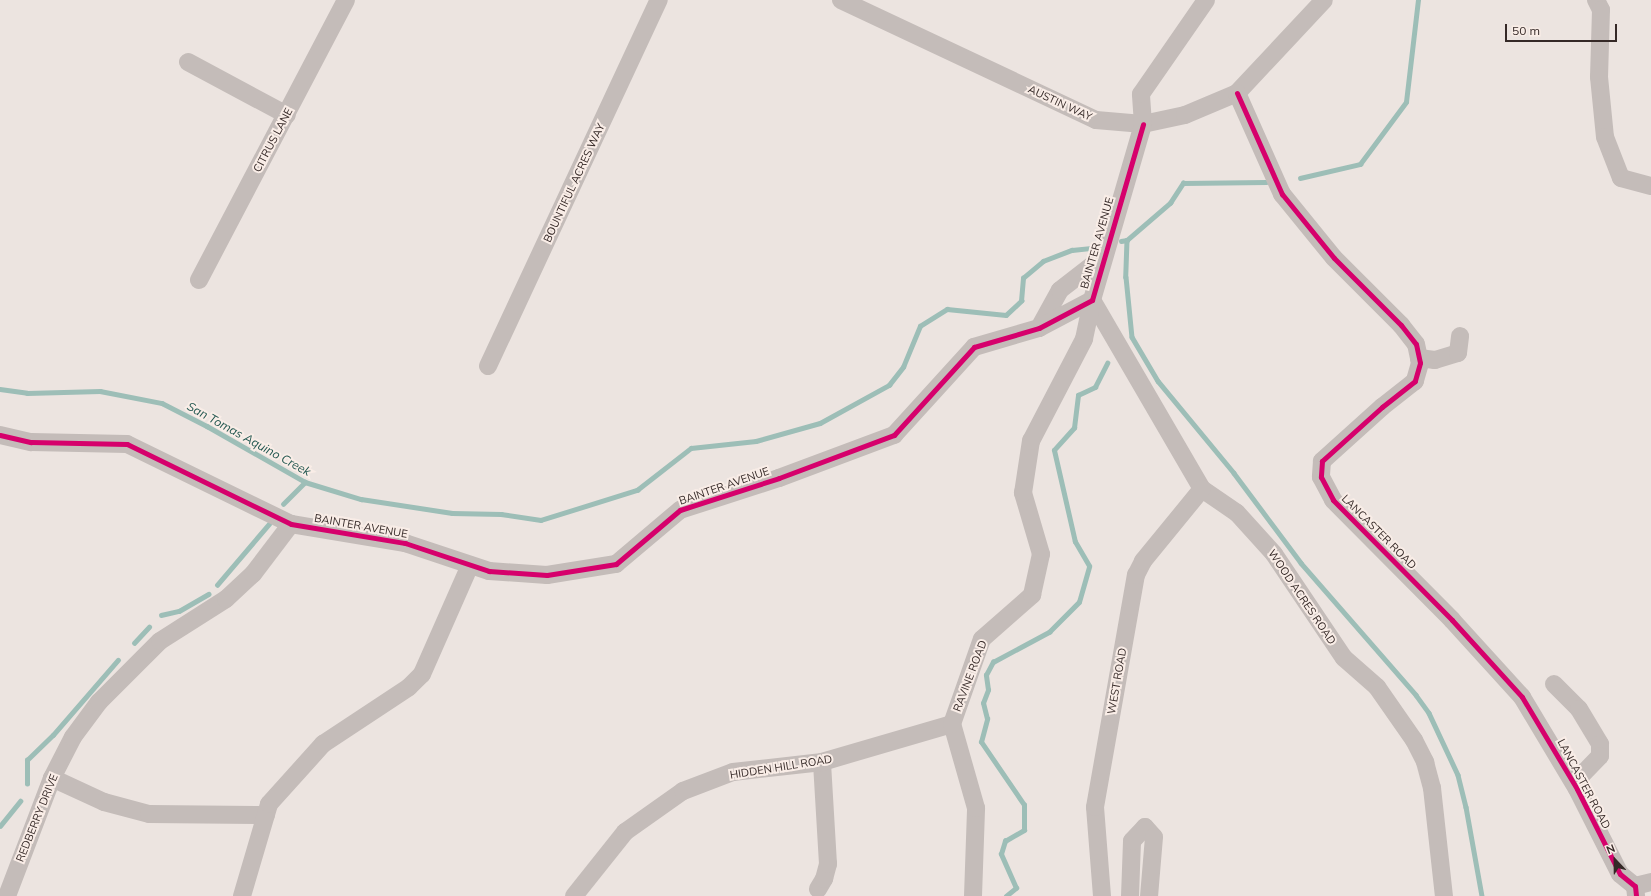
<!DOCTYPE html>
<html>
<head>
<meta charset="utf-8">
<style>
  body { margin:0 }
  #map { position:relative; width:1651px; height:896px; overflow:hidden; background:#ece4e0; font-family:Mulish,sans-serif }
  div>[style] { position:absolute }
  .stream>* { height:4.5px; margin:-2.25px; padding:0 2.25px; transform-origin:2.25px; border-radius:2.25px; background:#9dbeb7 }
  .minor>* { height:18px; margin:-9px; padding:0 9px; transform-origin:9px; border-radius:9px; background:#c4bcb9 }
  .cycleway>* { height:5px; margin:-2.5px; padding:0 2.5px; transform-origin:2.5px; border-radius:2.5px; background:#d6006c }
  span { translate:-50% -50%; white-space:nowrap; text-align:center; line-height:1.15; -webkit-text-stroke:4px #f9ede7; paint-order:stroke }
  .street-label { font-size:11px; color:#352927 }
  .water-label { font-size:12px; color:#1f554e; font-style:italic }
  .north { position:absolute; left:1595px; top:840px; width:40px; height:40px; -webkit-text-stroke:3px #f9ede7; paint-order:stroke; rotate:338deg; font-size:11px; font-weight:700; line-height:16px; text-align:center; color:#352927 }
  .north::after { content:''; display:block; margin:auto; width:14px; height:18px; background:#352927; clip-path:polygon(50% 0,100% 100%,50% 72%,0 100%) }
  .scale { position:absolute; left:1505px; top:24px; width:112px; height:18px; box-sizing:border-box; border:2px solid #352927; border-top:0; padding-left:5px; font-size:12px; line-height:14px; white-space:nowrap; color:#352927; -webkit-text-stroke:3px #f9ede7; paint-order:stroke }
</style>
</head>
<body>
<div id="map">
  <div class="stream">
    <div style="left:1300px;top:178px;width:62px;rotate:-13.1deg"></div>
    <div style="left:1360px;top:164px;width:77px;rotate:-53.4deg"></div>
    <div style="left:1406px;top:102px;width:103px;rotate:-83.3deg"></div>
    <div style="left:1127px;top:240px;width:37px;rotate:92deg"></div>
    <div style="left:1126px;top:277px;width:60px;rotate:84.3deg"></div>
    <div style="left:1132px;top:337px;width:51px;rotate:59.4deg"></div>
    <div style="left:1158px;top:381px;width:119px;rotate:50.4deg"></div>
    <div style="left:1234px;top:473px;width:112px;rotate:53.3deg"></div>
    <div style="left:1301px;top:563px;width:175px;rotate:48.9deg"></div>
    <div style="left:1416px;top:695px;width:22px;rotate:54deg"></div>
    <div style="left:1429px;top:713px;width:68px;rotate:64.9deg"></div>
    <div style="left:1458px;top:775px;width:33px;rotate:76deg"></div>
    <div style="left:1466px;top:807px;width:90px;rotate:79.8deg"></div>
    <div style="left:1121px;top:241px;width:6px;rotate:-9deg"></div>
    <div style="left:1127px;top:240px;width:57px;rotate:-40.7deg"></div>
    <div style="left:1170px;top:203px;width:24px;rotate:-57deg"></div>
    <div style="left:1183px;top:183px;width:83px;rotate:-0.7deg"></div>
    <div style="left:0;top:389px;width:27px;rotate:8deg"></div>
    <div style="left:27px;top:393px;width:73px;rotate:-1.6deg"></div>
    <div style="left:100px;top:391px;width:63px;rotate:11deg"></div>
    <div style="left:162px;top:403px;width:51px;rotate:27.1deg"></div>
    <div style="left:207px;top:426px;width:113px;rotate:29.7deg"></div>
    <div style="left:305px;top:482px;width:59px;rotate:16.9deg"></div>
    <div style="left:361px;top:499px;width:92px;rotate:8.7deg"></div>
    <div style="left:452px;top:513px;width:49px;rotate:1.2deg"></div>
    <div style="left:501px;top:514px;width:40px;rotate:8.5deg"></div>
    <div style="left:541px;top:520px;width:101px;rotate:-17.4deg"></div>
    <div style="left:637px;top:490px;width:68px;rotate:-37.9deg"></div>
    <div style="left:691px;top:448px;width:65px;rotate:-6.1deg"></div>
    <div style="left:756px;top:441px;width:66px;rotate:-15.7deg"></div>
    <div style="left:820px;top:423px;width:79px;rotate:-28.8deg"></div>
    <div style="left:889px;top:385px;width:23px;rotate:-52deg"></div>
    <div style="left:903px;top:367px;width:44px;rotate:-67.5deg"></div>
    <div style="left:920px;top:326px;width:32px;rotate:-32deg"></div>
    <div style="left:947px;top:309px;width:59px;rotate:5.8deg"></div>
    <div style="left:1006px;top:315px;width:21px;rotate:-43deg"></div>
    <div style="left:1021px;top:301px;width:23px;rotate:-85deg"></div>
    <div style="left:1023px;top:278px;width:26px;rotate:-40deg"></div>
    <div style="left:1043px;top:261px;width:31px;rotate:-21deg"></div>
    <div style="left:1072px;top:250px;width:27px;rotate:-6deg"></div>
    <div style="left:283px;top:504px;width:31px;rotate:-45deg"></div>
    <div style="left:217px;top:585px;width:80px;rotate:-49.6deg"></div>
    <div style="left:161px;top:615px;width:18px;rotate:-13deg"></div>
    <div style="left:179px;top:611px;width:34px;rotate:-30deg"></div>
    <div style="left:134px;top:643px;width:22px;rotate:-47deg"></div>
    <div style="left:27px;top:784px;width:24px;rotate:-90deg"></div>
    <div style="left:27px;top:760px;width:36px;rotate:-44deg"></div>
    <div style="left:53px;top:735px;width:99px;rotate:-49.1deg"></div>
    <div style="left:0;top:826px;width:32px;rotate:-51deg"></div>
    <div style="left:1006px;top:896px;width:13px;rotate:-39deg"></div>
    <div style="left:1016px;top:888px;width:37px;rotate:-114deg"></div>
    <div style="left:1001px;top:854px;width:14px;rotate:-73deg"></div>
    <div style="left:1005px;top:841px;width:22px;rotate:-30deg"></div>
    <div style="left:1024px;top:830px;width:25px;rotate:-90deg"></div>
    <div style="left:1024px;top:805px;width:76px;rotate:-124.3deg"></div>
    <div style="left:981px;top:742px;width:24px;rotate:-75deg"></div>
    <div style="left:987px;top:719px;width:16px;rotate:-104deg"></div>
    <div style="left:983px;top:703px;width:14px;rotate:-69deg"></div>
    <div style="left:988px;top:690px;width:15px;rotate:-98deg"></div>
    <div style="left:986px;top:675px;width:15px;rotate:-62deg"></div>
    <div style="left:993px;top:662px;width:64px;rotate:-28.2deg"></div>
    <div style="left:1049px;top:632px;width:42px;rotate:-45deg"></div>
    <div style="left:1079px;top:602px;width:37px;rotate:-74deg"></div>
    <div style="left:1089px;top:566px;width:28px;rotate:-120deg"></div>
    <div style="left:1075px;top:542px;width:94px;rotate:-102.9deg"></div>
    <div style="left:1054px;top:450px;width:30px;rotate:-48deg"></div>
    <div style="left:1074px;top:428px;width:33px;rotate:-83deg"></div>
    <div style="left:1078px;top:395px;width:19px;rotate:-25deg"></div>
    <div style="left:1095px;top:387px;width:27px;rotate:-63deg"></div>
  </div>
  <div class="minor">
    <div style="left:841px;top:0;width:282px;rotate:25.2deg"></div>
    <div style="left:1096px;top:120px;width:47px;rotate:4.9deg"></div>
    <div style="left:1143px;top:124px;width:43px;rotate:-12.1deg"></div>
    <div style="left:1185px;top:115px;width:56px;rotate:-22.9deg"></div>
    <div style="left:1237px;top:93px;width:127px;rotate:-46.9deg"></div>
    <div style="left:1596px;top:0;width:11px;rotate:63deg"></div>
    <div style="left:1601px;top:10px;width:67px;rotate:91.7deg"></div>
    <div style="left:1599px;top:77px;width:60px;rotate:84.3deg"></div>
    <div style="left:1605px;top:137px;width:44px;rotate:68.7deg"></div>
    <div style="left:1621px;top:178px;width:31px;rotate:15deg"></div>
    <div style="left:188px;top:62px;width:112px;rotate:28.2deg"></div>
    <div style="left:1237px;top:93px;width:111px;rotate:66deg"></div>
    <div style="left:1282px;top:194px;width:82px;rotate:50.9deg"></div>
    <div style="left:1334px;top:258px;width:95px;rotate:45deg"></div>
    <div style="left:1401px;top:325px;width:24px;rotate:52deg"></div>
    <div style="left:1416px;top:344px;width:19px;rotate:78deg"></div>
    <div style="left:1420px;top:363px;width:19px;rotate:106deg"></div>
    <div style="left:1415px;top:381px;width:42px;rotate:141.8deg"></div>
    <div style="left:1382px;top:407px;width:81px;rotate:138deg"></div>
    <div style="left:1322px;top:461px;width:16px;rotate:94deg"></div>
    <div style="left:1321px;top:477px;width:26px;rotate:62deg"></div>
    <div style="left:1333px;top:500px;width:169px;rotate:45.2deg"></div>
    <div style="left:1452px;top:620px;width:104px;rotate:47.7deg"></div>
    <div style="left:1522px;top:697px;width:107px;rotate:59.1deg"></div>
    <div style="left:1577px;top:789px;width:95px;rotate:63.2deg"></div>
    <div style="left:1620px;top:874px;width:19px;rotate:39deg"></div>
    <div style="left:1635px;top:886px;width:10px;rotate:84deg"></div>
    <div style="left:199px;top:280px;width:316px;rotate:-62.3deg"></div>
    <div style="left:1092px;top:300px;width:219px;rotate:59.8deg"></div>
    <div style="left:1202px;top:489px;width:42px;rotate:34.4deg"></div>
    <div style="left:1237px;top:513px;width:55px;rotate:47.9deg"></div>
    <div style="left:1274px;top:554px;width:125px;rotate:56.1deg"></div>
    <div style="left:1344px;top:658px;width:44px;rotate:41.3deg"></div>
    <div style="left:1377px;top:687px;width:65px;rotate:55.1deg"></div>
    <div style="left:1414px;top:740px;width:25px;rotate:63deg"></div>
    <div style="left:1425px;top:762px;width:27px;rotate:75deg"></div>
    <div style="left:1432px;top:788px;width:109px;rotate:83.7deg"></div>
    <div style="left:1039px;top:328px;width:43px;rotate:-61.1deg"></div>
    <div style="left:1060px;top:290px;width:56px;rotate:-37.7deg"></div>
    <div style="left:1419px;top:358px;width:16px;rotate:7deg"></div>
    <div style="left:1435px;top:360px;width:24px;rotate:-17deg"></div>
    <div style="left:1458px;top:353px;width:17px;rotate:-83deg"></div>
    <div style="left:488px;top:366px;width:404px;rotate:-65deg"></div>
    <div style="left:0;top:435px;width:32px;rotate:13deg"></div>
    <div style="left:31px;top:442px;width:96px;rotate:1.2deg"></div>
    <div style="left:127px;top:444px;width:182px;rotate:26deg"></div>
    <div style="left:291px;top:524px;width:116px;rotate:9.5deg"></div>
    <div style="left:405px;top:543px;width:89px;rotate:18.4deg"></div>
    <div style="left:489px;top:571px;width:58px;rotate:3.9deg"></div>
    <div style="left:547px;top:575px;width:70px;rotate:-9.1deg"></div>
    <div style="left:616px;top:564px;width:84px;rotate:-40.2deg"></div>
    <div style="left:680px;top:510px;width:104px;rotate:-17.9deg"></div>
    <div style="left:779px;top:478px;width:123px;rotate:-20.5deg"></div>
    <div style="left:894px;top:435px;width:119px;rotate:-47.7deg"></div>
    <div style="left:974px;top:347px;width:68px;rotate:-16.3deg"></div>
    <div style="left:1039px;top:328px;width:60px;rotate:-27.8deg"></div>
    <div style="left:1092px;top:300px;width:183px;rotate:-73.8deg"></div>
    <div style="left:1143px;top:124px;width:30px;rotate:-94deg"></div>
    <div style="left:1141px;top:94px;width:114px;rotate:-55.3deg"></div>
    <div style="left:1554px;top:684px;width:35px;rotate:45deg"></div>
    <div style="left:1579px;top:709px;width:41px;rotate:59deg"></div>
    <div style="left:1600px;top:744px;width:12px;rotate:90deg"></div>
    <div style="left:1600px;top:756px;width:37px;rotate:134deg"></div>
    <div style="left:52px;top:778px;width:57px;rotate:24.8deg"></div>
    <div style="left:104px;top:802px;width:47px;rotate:14.9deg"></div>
    <div style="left:149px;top:814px;width:117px;rotate:0.5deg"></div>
    <div style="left:1635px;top:886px;width:16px;rotate:-14deg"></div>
    <div style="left:818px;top:889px;width:12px;rotate:-59deg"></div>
    <div style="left:824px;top:879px;width:16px;rotate:-75deg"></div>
    <div style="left:828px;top:864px;width:102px;rotate:-93.4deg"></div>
    <div style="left:7px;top:896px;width:126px;rotate:-69.1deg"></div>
    <div style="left:52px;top:778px;width:46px;rotate:-62.9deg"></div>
    <div style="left:73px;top:737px;width:44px;rotate:-53.4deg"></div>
    <div style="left:99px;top:702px;width:86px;rotate:-45deg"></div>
    <div style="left:160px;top:641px;width:78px;rotate:-32.5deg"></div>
    <div style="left:226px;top:599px;width:37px;rotate:-43deg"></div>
    <div style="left:253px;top:574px;width:63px;rotate:-52.8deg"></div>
    <div style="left:242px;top:896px;width:96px;rotate:-73.6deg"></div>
    <div style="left:269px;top:804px;width:81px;rotate:-48deg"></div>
    <div style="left:323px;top:744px;width:103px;rotate:-33.5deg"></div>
    <div style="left:409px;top:687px;width:18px;rotate:-45deg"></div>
    <div style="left:422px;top:674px;width:119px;rotate:-66.2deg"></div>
    <div style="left:574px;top:896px;width:82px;rotate:-51.4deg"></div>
    <div style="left:625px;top:832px;width:71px;rotate:-35.3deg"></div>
    <div style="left:683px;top:791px;width:53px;rotate:-20.8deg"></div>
    <div style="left:733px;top:772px;width:90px;rotate:-6.4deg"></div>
    <div style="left:822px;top:762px;width:135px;rotate:-16.3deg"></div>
    <div style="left:973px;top:896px;width:88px;rotate:-88deg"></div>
    <div style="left:976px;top:808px;width:87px;rotate:-105.9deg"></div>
    <div style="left:952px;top:724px;width:90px;rotate:-70.6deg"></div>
    <div style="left:982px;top:639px;width:67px;rotate:-41.3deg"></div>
    <div style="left:1032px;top:595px;width:42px;rotate:-77.6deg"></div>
    <div style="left:1041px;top:554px;width:64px;rotate:-106.4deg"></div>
    <div style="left:1023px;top:493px;width:53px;rotate:-81.3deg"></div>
    <div style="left:1031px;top:441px;width:115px;rotate:-62.5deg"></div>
    <div style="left:1084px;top:339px;width:40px;rotate:-78deg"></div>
    <div style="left:1102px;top:896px;width:89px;rotate:-94.5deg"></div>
    <div style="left:1095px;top:807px;width:236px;rotate:-80deg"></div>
    <div style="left:1136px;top:575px;width:16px;rotate:-63deg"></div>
    <div style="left:1143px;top:561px;width:93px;rotate:-50.7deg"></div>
    <div style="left:1130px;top:896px;width:55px;rotate:-87.9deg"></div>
    <div style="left:1132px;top:841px;width:19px;rotate:-47deg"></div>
    <div style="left:1145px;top:827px;width:13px;rotate:48deg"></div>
    <div style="left:1154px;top:837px;width:59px;rotate:94.8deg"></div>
  </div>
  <div class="cycleway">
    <div style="left:1237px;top:93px;width:111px;rotate:66deg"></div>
    <div style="left:1282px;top:194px;width:82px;rotate:50.9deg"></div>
    <div style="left:1334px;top:258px;width:95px;rotate:45deg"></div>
    <div style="left:1401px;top:325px;width:24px;rotate:52deg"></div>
    <div style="left:1416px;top:344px;width:19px;rotate:78deg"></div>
    <div style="left:1420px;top:363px;width:19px;rotate:106deg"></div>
    <div style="left:1415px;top:381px;width:42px;rotate:141.8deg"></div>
    <div style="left:1382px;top:407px;width:81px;rotate:138deg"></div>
    <div style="left:1322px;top:461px;width:16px;rotate:94deg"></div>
    <div style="left:1321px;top:477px;width:26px;rotate:62deg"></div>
    <div style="left:1333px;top:500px;width:169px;rotate:45.2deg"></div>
    <div style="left:1452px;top:620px;width:104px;rotate:47.7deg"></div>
    <div style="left:1522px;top:697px;width:107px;rotate:59.1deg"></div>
    <div style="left:1577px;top:789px;width:95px;rotate:63.2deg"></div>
    <div style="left:1620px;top:874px;width:19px;rotate:39deg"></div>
    <div style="left:1635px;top:886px;width:10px;rotate:84deg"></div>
    <div style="left:0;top:435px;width:32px;rotate:13deg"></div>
    <div style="left:31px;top:442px;width:96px;rotate:1.2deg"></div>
    <div style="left:127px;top:444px;width:182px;rotate:26deg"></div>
    <div style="left:291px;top:524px;width:116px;rotate:9.5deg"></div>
    <div style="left:405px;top:543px;width:89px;rotate:18.4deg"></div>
    <div style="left:489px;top:571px;width:58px;rotate:3.9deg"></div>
    <div style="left:547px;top:575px;width:70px;rotate:-9.1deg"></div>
    <div style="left:616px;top:564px;width:84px;rotate:-40.2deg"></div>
    <div style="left:680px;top:510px;width:104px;rotate:-17.9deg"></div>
    <div style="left:779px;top:478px;width:123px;rotate:-20.5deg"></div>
    <div style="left:894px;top:435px;width:119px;rotate:-47.7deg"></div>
    <div style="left:974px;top:347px;width:68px;rotate:-16.3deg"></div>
    <div style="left:1039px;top:328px;width:60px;rotate:-27.8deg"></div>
    <div style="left:1092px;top:300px;width:183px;rotate:-73.8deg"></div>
  </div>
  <div class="street-label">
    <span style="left:1060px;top:103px;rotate:25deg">AUSTIN WAY</span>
    <span style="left:273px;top:140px;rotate:-62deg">CITRUS LANE</span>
    <span style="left:574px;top:183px;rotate:-65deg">BOUNTIFUL ACRES WAY</span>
    <span style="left:1097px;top:243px;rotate:-74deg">BAINTER AVENUE</span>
    <span style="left:724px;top:486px;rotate:-19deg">BAINTER AVENUE</span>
    <span style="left:361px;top:526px;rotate:10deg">BAINTER AVENUE</span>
    <span style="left:1379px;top:532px;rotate:45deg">LANCASTER ROAD</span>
    <span style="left:1302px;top:597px;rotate:56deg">WOOD ACRES ROAD</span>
    <span style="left:970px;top:676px;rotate:-69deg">RAVINE ROAD</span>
    <span style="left:1117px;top:681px;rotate:-80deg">WEST ROAD</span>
    <span style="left:781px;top:767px;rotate:-9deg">HIDDEN HILL ROAD</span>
    <span style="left:1584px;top:784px;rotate:62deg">LANCASTER ROAD</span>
    <span style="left:37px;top:818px;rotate:-68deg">REDBERRY DRIVE</span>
  </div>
  <div class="water-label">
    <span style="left:249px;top:439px;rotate:29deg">San Tomas Aquino Creek</span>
  </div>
  <div class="north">N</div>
  <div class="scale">50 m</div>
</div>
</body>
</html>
